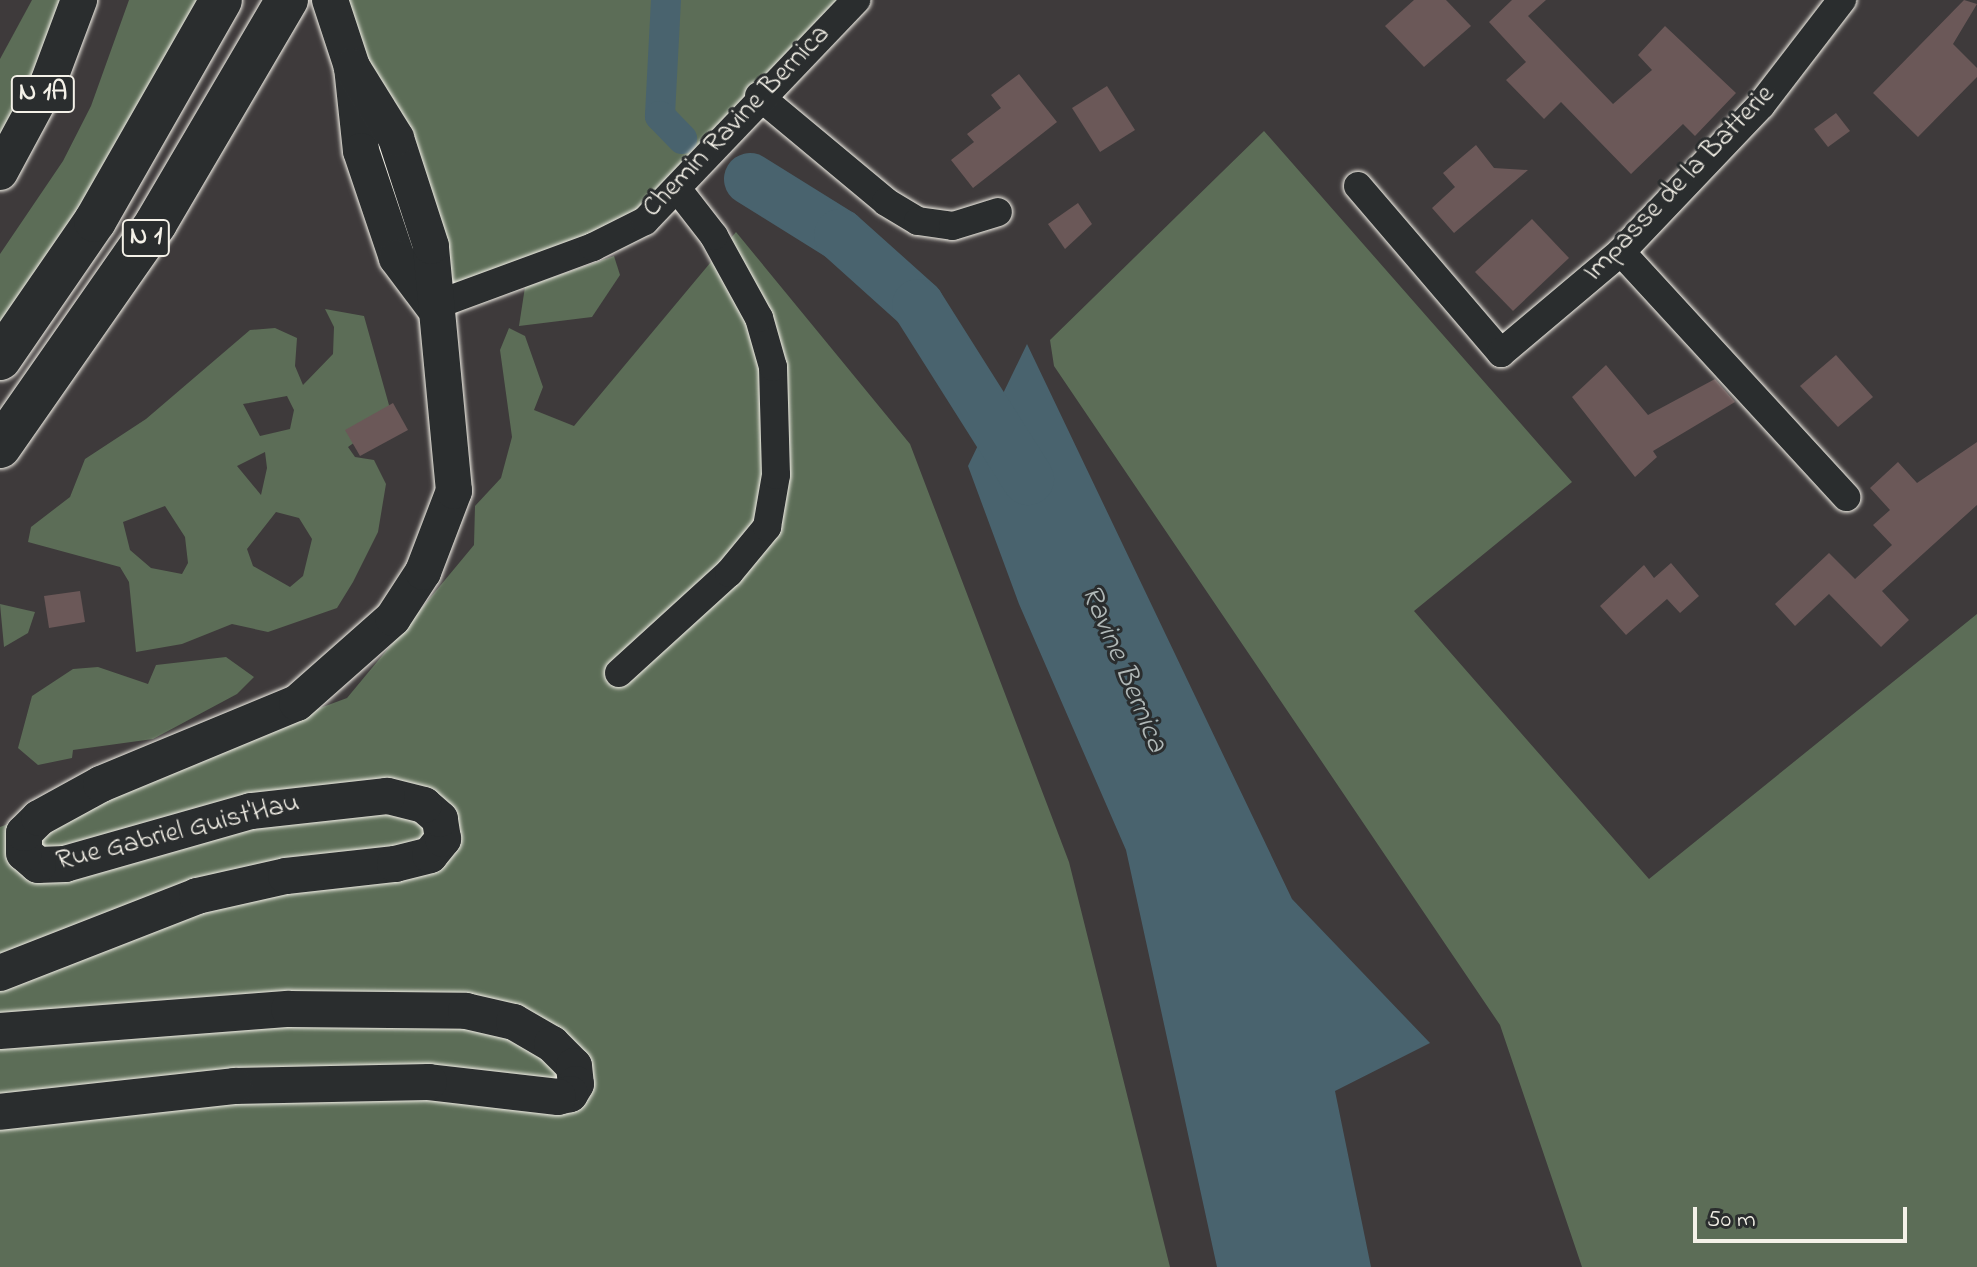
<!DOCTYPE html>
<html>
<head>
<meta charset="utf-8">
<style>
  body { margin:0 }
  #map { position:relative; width:1977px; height:1267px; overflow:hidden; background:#3e3a3b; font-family:"Indie Flower",sans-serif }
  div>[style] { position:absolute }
  .green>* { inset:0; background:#5c6d57 }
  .water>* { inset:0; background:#49636e }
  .canal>* { height:30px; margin:-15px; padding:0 15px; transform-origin:15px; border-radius:15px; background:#49636e }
  .river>* { height:52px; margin:-26px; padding:0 26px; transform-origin:26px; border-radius:26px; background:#49636e }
  .building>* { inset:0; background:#6b5858 }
  .roads { filter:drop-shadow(0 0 2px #f4f1e8) drop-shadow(0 0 2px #f4f1e8) }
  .minor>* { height:28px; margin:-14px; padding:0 14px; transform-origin:14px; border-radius:14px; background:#2a2d2e }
  .major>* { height:36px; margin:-18px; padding:0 18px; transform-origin:18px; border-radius:18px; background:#2a2d2e }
  .highway>* { height:42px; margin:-21px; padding:0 21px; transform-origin:21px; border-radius:21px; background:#2a2d2e }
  span { translate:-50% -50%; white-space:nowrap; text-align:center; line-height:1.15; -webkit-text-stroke:6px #2a2d2e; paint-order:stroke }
  .shield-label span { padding:2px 6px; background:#2a2d2e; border:2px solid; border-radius:6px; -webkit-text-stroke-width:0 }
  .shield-label { font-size:26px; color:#f4f1e8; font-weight:700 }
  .street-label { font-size:28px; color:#f4f1e8 }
  .water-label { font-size:30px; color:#b0b8b7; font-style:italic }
  .scale { position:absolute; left:1693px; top:1207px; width:214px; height:36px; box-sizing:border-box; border:4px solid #f4f1e8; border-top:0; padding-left:10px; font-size:24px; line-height:28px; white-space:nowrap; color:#f4f1e8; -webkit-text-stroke:6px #2a2d2e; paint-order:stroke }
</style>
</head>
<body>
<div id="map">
  <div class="green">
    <div style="clip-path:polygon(32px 0,79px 0,0 172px,0 59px)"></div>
    <div style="clip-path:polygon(129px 0,221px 0,0 359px,0 254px,63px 161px,91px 106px)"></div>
    <div style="clip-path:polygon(341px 0,856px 0,645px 221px,433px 301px)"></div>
    <div style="clip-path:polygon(1264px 131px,1572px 482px,1414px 611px,1649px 879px,1977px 614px,1977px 1267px,1582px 1267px,1500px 1025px,1054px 366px,1050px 340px)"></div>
    <div style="clip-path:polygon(736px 232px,910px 444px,1069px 862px,1170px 1267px,0 1267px,0 827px,347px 698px,474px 545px,475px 506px,501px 478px,512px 437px,500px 350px,509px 328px,525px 336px,543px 387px,534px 410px,574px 426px)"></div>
    <div style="clip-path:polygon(614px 256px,620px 275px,592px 317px,519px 326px,525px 287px)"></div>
    <div style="clip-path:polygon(evenodd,325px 309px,364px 316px,389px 405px,387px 419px,348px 447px,355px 457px,374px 460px,386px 484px,378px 532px,353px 582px,337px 608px,268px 632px,232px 624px,182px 644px,136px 652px,129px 582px,120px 567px,28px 542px,31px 527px,70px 497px,85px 459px,146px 419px,250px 330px,275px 328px,297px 338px,295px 366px,303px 385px,333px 354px,334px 327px,325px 309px,287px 396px,294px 410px,290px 429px,260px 436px,243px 404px,287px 396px,325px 309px,265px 452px,267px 468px,261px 495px,237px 466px,265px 452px,325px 309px,165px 506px,185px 537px,188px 563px,182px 574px,151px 568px,130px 550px,123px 522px,165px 506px,325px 309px,276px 512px,299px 518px,312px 539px,303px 576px,290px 587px,253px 566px,247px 549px,276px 512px)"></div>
    <div style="clip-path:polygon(0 604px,35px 612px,28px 633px,4px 647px)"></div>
    <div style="clip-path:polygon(226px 657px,254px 677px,237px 694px,153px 739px,73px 750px,72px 758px,38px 765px,18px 748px,32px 696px,73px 669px,98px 667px,148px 684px,156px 665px)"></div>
  </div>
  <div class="water">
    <div style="clip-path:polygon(1027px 344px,1292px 899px,1430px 1043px,1335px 1091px,1371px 1267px,1217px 1267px,1126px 850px,1019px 604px,968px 466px)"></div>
  </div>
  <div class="canal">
    <div style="left:666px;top:0;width:116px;rotate:93deg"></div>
    <div style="left:660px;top:116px;width:32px;rotate:46deg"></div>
  </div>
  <div class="river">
    <div style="left:750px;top:179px;width:106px;rotate:31.9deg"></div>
    <div style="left:840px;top:235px;width:105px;rotate:41.9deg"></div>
    <div style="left:918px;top:305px;width:206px;rotate:57.7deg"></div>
  </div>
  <div class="building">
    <div style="clip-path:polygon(1414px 0,1446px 0,1471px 26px,1424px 67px,1385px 26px)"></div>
    <div style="clip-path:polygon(1512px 0,1546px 0,1528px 16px,1613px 104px,1652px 70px,1638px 55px,1665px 26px,1736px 93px,1695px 136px,1683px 124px,1631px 174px,1561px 102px,1544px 119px,1506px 80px,1526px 62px,1489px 22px)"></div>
    <div style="clip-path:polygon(1964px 0,1977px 4px,1953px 44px,1977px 68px,1977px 77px,1918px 137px,1873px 93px)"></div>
    <div style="clip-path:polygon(1019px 74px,1057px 122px,973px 188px,951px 160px,974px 142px,967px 134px,1001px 108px,991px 95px)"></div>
    <div style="clip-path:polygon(1107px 86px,1135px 130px,1100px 152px,1072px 108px)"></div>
    <div style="clip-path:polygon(1836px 113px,1850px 131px,1828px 147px,1814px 129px)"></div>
    <div style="clip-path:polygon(1476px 145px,1494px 168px,1528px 170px,1454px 233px,1432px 208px,1455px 187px,1443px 173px)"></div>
    <div style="clip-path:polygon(1078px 203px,1092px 224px,1065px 249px,1048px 224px)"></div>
    <div style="clip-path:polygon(1532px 219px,1569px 258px,1513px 311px,1475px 272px)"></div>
    <div style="clip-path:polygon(1836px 355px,1873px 397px,1838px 427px,1800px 386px)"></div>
    <div style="clip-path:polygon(1606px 365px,1648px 415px,1715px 379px,1735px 402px,1653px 451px,1657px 457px,1635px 477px,1572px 397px)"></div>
    <div style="clip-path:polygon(393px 403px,408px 430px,360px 456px,345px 430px)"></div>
    <div style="clip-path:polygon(1977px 442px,1977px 505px,1882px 591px,1909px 620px,1881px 647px,1829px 594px,1795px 626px,1775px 604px,1829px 553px,1855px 579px,1892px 545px,1873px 525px,1890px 510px,1870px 488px,1898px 462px,1917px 483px)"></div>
    <div style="clip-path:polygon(1671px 563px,1699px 596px,1680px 613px,1667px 599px,1626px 635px,1600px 606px,1644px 565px,1654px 578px)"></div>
    <div style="clip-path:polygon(80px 591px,85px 622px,49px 628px,44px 596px)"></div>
  </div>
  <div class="roads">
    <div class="minor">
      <div style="left:759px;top:96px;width:165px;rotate:39.8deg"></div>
      <div style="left:886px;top:202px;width:37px;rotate:31deg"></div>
      <div style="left:918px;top:221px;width:35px;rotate:8deg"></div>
      <div style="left:953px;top:226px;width:47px;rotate:-17.3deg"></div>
      <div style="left:1358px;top:186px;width:220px;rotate:49.4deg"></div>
      <div style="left:1501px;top:353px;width:157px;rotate:-40.1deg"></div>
      <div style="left:1621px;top:252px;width:203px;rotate:-46.4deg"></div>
      <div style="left:1761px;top:105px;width:133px;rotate:-52.4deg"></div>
      <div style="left:1621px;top:252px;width:333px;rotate:47.4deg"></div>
      <div style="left:433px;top:306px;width:171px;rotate:-20.2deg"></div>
      <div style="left:593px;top:247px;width:58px;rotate:-26.6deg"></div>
      <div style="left:645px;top:221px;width:306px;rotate:-46.3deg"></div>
      <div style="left:619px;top:673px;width:149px;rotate:-42.3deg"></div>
      <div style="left:729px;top:573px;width:60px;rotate:-50.4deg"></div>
      <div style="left:767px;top:527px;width:53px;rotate:-80.2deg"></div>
      <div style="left:776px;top:475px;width:108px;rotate:-91.6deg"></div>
      <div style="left:773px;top:367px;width:51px;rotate:-105.9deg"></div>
      <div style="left:759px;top:318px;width:94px;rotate:-118.8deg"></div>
      <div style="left:714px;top:236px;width:57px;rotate:-127.9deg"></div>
    </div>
    <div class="major">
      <div style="left:330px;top:0;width:71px;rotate:71.8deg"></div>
      <div style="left:352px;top:67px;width:84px;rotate:83.9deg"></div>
      <div style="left:361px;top:151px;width:113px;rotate:71.4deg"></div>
      <div style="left:397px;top:258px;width:60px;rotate:53.1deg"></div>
      <div style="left:0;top:172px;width:101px;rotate:-61.7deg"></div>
      <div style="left:48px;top:83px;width:89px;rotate:-69.5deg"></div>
      <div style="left:0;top:973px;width:212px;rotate:-21.3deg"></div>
      <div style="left:197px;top:896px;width:91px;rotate:-12.7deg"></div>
      <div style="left:286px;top:876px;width:110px;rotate:-6.3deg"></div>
      <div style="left:395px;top:864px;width:36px;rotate:-14deg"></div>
      <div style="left:430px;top:855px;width:21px;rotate:-51deg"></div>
      <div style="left:443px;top:839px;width:20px;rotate:-99deg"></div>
      <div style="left:440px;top:819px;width:21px;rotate:-139deg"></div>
      <div style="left:424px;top:805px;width:38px;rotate:-166deg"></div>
      <div style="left:387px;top:796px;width:137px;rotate:173.7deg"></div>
      <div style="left:251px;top:811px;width:193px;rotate:164.1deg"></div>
      <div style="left:65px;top:864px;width:27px;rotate:178deg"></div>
      <div style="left:38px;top:865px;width:18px;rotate:-139deg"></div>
      <div style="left:24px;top:853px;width:20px;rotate:-90deg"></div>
      <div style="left:24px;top:833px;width:21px;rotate:-45deg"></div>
      <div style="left:39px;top:818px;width:71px;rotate:-28.7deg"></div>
      <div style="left:101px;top:784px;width:212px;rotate:-22.5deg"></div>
      <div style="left:297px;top:703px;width:128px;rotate:-41.5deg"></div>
      <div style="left:393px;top:618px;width:55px;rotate:-56.9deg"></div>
      <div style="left:423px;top:572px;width:87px;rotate:-69.1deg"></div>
      <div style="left:454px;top:491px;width:246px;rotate:-95.4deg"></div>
      <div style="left:431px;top:246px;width:114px;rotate:-108deg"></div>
      <div style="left:396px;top:138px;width:84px;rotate:-121.8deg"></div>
      <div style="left:0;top:1031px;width:290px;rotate:-4.4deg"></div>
      <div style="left:289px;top:1009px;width:177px;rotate:0.6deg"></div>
      <div style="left:466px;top:1011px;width:49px;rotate:12.9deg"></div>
      <div style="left:514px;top:1022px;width:44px;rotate:30.1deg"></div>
      <div style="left:552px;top:1044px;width:31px;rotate:45deg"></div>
      <div style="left:574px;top:1066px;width:18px;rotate:84deg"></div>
      <div style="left:576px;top:1084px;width:12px;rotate:121deg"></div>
      <div style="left:570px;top:1094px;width:12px;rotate:166deg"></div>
      <div style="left:558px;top:1097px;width:130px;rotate:-173.4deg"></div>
      <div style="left:429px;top:1082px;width:195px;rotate:178.8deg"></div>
      <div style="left:234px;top:1086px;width:235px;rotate:173.7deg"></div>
    </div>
    <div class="highway">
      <div style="left:0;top:359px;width:168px;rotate:-55.5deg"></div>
      <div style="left:95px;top:221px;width:254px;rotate:-60.3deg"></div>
      <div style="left:0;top:447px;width:273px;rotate:-55.1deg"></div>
      <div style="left:156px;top:223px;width:259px;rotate:-59.6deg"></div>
    </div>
  </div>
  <div class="shield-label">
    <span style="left:43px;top:94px">N 1A</span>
    <span style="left:146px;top:238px">N 1</span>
  </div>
  <div class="street-label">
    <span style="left:737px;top:122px;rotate:-46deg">Chemin Ravine Bernica</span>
    <span style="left:1680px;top:184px;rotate:-46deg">Impasse de la Batterie</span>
    <span style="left:178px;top:833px;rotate:-14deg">Rue Gabriel Guist'Hau</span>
  </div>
  <div class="water-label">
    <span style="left:1123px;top:669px;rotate:67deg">Ravine Bernica</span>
  </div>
  <div class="scale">50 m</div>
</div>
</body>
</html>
